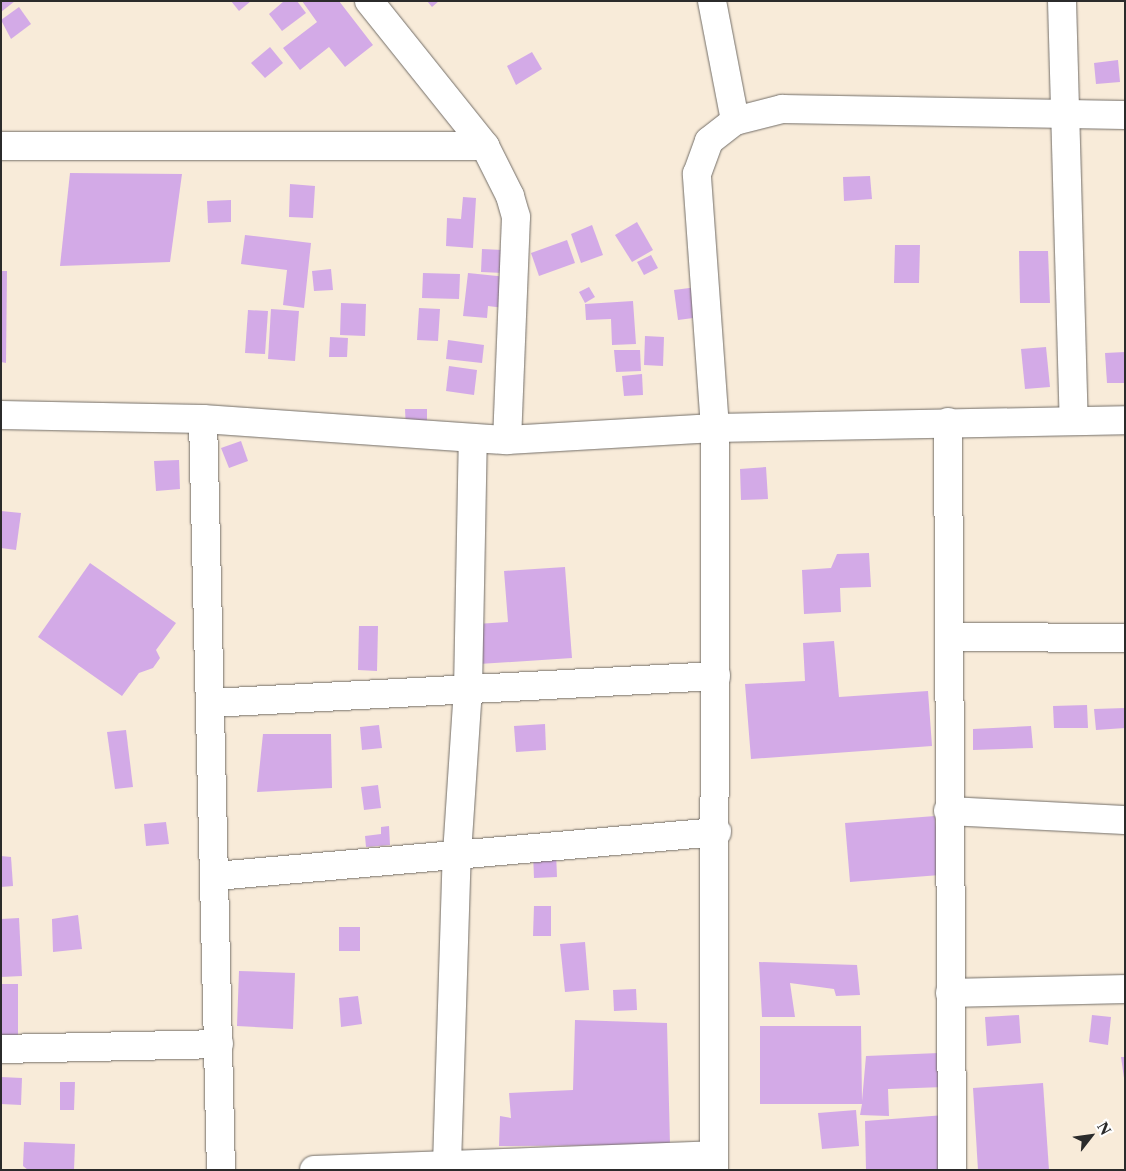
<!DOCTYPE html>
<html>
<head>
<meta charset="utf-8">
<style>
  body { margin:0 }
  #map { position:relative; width:1126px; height:1171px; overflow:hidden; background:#f8ebd9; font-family:"Libre Caslon Text",serif }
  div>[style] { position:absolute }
  .building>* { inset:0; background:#d3aae7 }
  .roads { filter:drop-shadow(0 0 1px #736e68) drop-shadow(0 0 1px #736e68) }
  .street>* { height:28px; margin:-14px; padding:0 14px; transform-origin:14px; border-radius:14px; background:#fff }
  span { translate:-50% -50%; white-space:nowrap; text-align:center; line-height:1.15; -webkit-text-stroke:4px #fff; paint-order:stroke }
  .frame { position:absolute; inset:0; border:2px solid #2b2b2b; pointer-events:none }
  .north { position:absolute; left:1066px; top:1111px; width:50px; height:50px; -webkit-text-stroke:4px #fff; paint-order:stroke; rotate:60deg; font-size:14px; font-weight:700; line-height:20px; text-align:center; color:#2b2b2b }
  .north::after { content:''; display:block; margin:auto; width:18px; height:22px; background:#2b2b2b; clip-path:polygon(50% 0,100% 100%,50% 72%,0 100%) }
</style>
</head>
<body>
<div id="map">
  <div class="building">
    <div style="clip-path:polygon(1px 1px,15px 1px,1px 12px)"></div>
    <div style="clip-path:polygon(231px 1px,251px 1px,239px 11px)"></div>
    <div style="clip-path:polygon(284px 1px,297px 1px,306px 13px,282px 31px,269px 14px)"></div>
    <div style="clip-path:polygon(302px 1px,339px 1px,373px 45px,345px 67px,329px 47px,300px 70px,283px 48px,317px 22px)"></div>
    <div style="clip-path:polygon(427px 1px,439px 1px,432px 7px)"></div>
    <div style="clip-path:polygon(19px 7px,31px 24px,11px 39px,1px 20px)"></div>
    <div style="clip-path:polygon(270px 47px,283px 63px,265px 78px,251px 63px)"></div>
    <div style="clip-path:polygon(532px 52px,542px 69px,516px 85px,507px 66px)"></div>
    <div style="clip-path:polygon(1118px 60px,1120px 82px,1096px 84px,1094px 63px)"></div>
    <div style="clip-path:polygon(70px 173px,182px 174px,170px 262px,60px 266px)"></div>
    <div style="clip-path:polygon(870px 176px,872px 199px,844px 201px,843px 177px)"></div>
    <div style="clip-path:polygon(290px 184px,315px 186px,313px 218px,289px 217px)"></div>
    <div style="clip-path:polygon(463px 197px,476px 198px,473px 248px,446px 246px,447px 218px,461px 219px)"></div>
    <div style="clip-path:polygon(231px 200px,231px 222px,208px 223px,207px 201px)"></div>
    <div style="clip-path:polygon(637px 222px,653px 250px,632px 262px,615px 235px)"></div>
    <div style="clip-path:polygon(592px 225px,603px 255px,581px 263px,571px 234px)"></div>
    <div style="clip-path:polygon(245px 235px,311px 243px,304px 308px,283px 305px,287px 270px,241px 264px)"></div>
    <div style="clip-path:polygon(567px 240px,575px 263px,539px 276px,531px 253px)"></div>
    <div style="clip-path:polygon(895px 245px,920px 245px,919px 283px,894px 283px)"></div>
    <div style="clip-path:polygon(482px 249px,503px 250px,503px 273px,481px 272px)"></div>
    <div style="clip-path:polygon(1019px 251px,1048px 251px,1050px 303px,1020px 303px)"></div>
    <div style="clip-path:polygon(651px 255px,658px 268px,644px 275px,637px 262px)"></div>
    <div style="clip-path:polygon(331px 269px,333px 290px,314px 291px,312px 271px)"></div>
    <div style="clip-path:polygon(1px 271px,7px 271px,6px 363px,1px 362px)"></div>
    <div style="clip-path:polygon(423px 273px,460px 274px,459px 299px,422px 298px)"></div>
    <div style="clip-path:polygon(468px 273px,507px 277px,504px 308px,488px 306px,487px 318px,463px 316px)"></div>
    <div style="clip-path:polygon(589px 287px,595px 297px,585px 303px,579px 292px)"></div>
    <div style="clip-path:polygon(697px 287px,701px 317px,678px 320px,674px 290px)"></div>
    <div style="clip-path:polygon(633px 301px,636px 344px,612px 345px,611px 319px,586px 320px,585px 304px)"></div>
    <div style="clip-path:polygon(341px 303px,366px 304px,365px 336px,340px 335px)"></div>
    <div style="clip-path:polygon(419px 308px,440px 309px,438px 341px,417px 340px)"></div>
    <div style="clip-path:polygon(271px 309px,299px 311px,295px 361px,268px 359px)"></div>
    <div style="clip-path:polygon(248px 310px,268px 311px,265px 354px,245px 353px)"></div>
    <div style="clip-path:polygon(645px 336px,664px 337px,663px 366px,644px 365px)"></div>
    <div style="clip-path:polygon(330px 337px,348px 338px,347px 357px,329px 357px)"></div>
    <div style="clip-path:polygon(448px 340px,484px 345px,482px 363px,446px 359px)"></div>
    <div style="clip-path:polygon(1046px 347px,1050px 387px,1025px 389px,1021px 349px)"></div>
    <div style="clip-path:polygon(614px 350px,640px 350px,641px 371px,616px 372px)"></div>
    <div style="clip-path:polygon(1125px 352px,1125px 383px,1107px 383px,1105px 353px)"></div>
    <div style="clip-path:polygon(449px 366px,477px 370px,474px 395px,446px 391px)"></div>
    <div style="clip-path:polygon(642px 374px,643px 395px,624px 396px,622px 376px)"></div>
    <div style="clip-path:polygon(405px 409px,427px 409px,427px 429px,406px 430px)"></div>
    <div style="clip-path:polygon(241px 441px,248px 461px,229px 468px,221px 448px)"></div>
    <div style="clip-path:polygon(179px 460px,180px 489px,156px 491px,154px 461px)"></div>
    <div style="clip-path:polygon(766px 467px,768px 499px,741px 500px,740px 469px)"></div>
    <div style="clip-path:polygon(1px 511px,21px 513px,16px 550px,1px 548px)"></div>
    <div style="clip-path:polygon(869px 553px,871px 587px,840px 588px,841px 612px,804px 614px,802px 570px,831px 568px,837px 554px)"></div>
    <div style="clip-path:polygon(90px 563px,176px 623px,156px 650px,160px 658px,153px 668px,139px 673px,122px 696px,38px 637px)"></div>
    <div style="clip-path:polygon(565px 567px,572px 658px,479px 664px,476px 624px,508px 622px,504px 571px)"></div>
    <div style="clip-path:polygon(359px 626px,378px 626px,377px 671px,358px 670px)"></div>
    <div style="clip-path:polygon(834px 641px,839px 697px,928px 691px,932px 746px,751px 759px,745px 684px,805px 681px,803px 643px)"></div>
    <div style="clip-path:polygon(1087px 705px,1088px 728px,1054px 728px,1053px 706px)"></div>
    <div style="clip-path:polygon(1125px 708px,1125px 728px,1096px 730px,1094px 709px)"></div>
    <div style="clip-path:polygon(545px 724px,546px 750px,516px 752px,514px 726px)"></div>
    <div style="clip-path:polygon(379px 725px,382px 748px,362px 750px,360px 727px)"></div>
    <div style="clip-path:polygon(1031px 726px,1033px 748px,973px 750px,973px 729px)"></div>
    <div style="clip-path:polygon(126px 730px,133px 787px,115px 789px,107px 732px)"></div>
    <div style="clip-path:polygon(263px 734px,331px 734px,332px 788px,257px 792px)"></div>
    <div style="clip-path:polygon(378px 785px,381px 808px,364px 810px,361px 787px)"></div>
    <div style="clip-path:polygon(935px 816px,940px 875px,850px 882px,845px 823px)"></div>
    <div style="clip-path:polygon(166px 822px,169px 844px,146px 846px,144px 824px)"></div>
    <div style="clip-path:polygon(389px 826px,390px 845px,366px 847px,365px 836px,381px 834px,381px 827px)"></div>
    <div style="clip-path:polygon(556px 852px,557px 877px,534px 878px,533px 853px)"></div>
    <div style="clip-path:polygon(1px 856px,11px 857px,13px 886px,1px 887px)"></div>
    <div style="clip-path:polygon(534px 906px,551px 906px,551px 936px,533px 936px)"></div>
    <div style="clip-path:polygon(78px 915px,82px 949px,53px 952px,52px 919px)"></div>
    <div style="clip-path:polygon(19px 918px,22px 976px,1px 977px,1px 919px)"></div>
    <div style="clip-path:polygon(339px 927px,360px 927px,360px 951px,339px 951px)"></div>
    <div style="clip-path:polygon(585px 942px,589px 990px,565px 992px,560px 944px)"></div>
    <div style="clip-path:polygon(759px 962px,857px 965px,860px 995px,836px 996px,834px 989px,790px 983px,795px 1017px,762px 1017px)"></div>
    <div style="clip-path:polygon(239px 971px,295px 973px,293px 1029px,237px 1026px)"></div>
    <div style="clip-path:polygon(1px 984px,18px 984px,18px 1039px,1px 1039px)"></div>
    <div style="clip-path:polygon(636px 989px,637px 1010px,614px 1011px,613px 990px)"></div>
    <div style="clip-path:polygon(358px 996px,362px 1024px,341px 1027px,339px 998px)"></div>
    <div style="clip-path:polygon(1019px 1015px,1021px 1043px,987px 1046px,985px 1017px)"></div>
    <div style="clip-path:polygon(1092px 1015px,1111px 1017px,1108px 1045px,1089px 1042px)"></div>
    <div style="clip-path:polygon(575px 1020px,667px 1023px,670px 1145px,499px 1146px,500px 1116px,511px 1118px,509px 1093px,573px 1090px)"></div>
    <div style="clip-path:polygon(760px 1026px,861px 1026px,862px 1101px,866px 1056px,939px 1053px,944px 1087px,888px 1089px,889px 1116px,860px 1115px,862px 1104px,760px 1104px)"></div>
    <div style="clip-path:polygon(1121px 1057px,1125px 1057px,1125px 1078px,1124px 1078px)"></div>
    <div style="clip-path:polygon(1px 1077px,22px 1078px,21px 1105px,1px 1104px)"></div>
    <div style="clip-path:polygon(60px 1082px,75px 1082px,74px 1110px,60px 1110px)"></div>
    <div style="clip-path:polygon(1043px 1083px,1049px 1170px,978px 1170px,973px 1088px)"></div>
    <div style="clip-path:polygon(856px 1110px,859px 1146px,822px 1149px,818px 1113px)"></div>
    <div style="clip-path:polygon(945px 1115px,946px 1170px,866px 1170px,865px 1121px)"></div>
    <div style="clip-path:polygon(24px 1142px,75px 1144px,74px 1170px,28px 1170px,23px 1166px)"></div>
  </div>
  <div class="roads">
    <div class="street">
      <div style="left:369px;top:1px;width:186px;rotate:51.3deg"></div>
      <div style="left:485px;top:146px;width:56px;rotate:63.4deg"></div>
      <div style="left:510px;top:196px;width:22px;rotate:74deg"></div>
      <div style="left:516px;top:217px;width:223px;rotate:92.3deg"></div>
      <div style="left:712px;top:1px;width:122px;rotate:79.1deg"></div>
      <div style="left:1062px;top:1px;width:420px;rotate:88.4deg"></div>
      <div style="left:1px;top:146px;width:484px"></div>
      <div style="left:1px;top:415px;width:202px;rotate:1.1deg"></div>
      <div style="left:203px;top:419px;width:305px;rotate:4deg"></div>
      <div style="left:507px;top:440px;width:208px;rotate:-3.3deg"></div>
      <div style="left:715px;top:428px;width:410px;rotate:-1.1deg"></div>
      <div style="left:203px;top:419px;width:751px;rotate:88.63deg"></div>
      <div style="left:948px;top:422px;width:748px;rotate:89.69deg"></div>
      <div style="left:951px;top:637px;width:174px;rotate:0.3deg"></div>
      <div style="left:211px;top:703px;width:506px;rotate:-3.06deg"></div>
      <div style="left:948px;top:811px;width:177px;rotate:2.9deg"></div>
      <div style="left:216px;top:876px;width:503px;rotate:-5.02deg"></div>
      <div style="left:950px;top:993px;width:175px;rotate:-1.3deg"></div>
      <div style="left:1px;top:1049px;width:218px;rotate:-1.3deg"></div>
      <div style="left:447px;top:1165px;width:311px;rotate:-88.2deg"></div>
      <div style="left:457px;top:854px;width:164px;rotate:-86.2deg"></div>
      <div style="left:468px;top:690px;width:252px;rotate:-88.9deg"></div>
      <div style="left:314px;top:1170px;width:400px;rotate:-2.1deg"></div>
      <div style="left:714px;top:1170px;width:742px;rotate:-89.92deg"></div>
      <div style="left:715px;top:428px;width:255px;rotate:-94.1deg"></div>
      <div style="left:697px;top:174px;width:35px;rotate:-70deg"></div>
      <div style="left:709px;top:141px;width:33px;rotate:-38deg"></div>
      <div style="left:735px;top:121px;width:49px;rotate:-14.3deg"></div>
      <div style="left:782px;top:109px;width:343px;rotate:1deg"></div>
    </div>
  </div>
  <div class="frame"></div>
  <div class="north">N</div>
</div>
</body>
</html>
